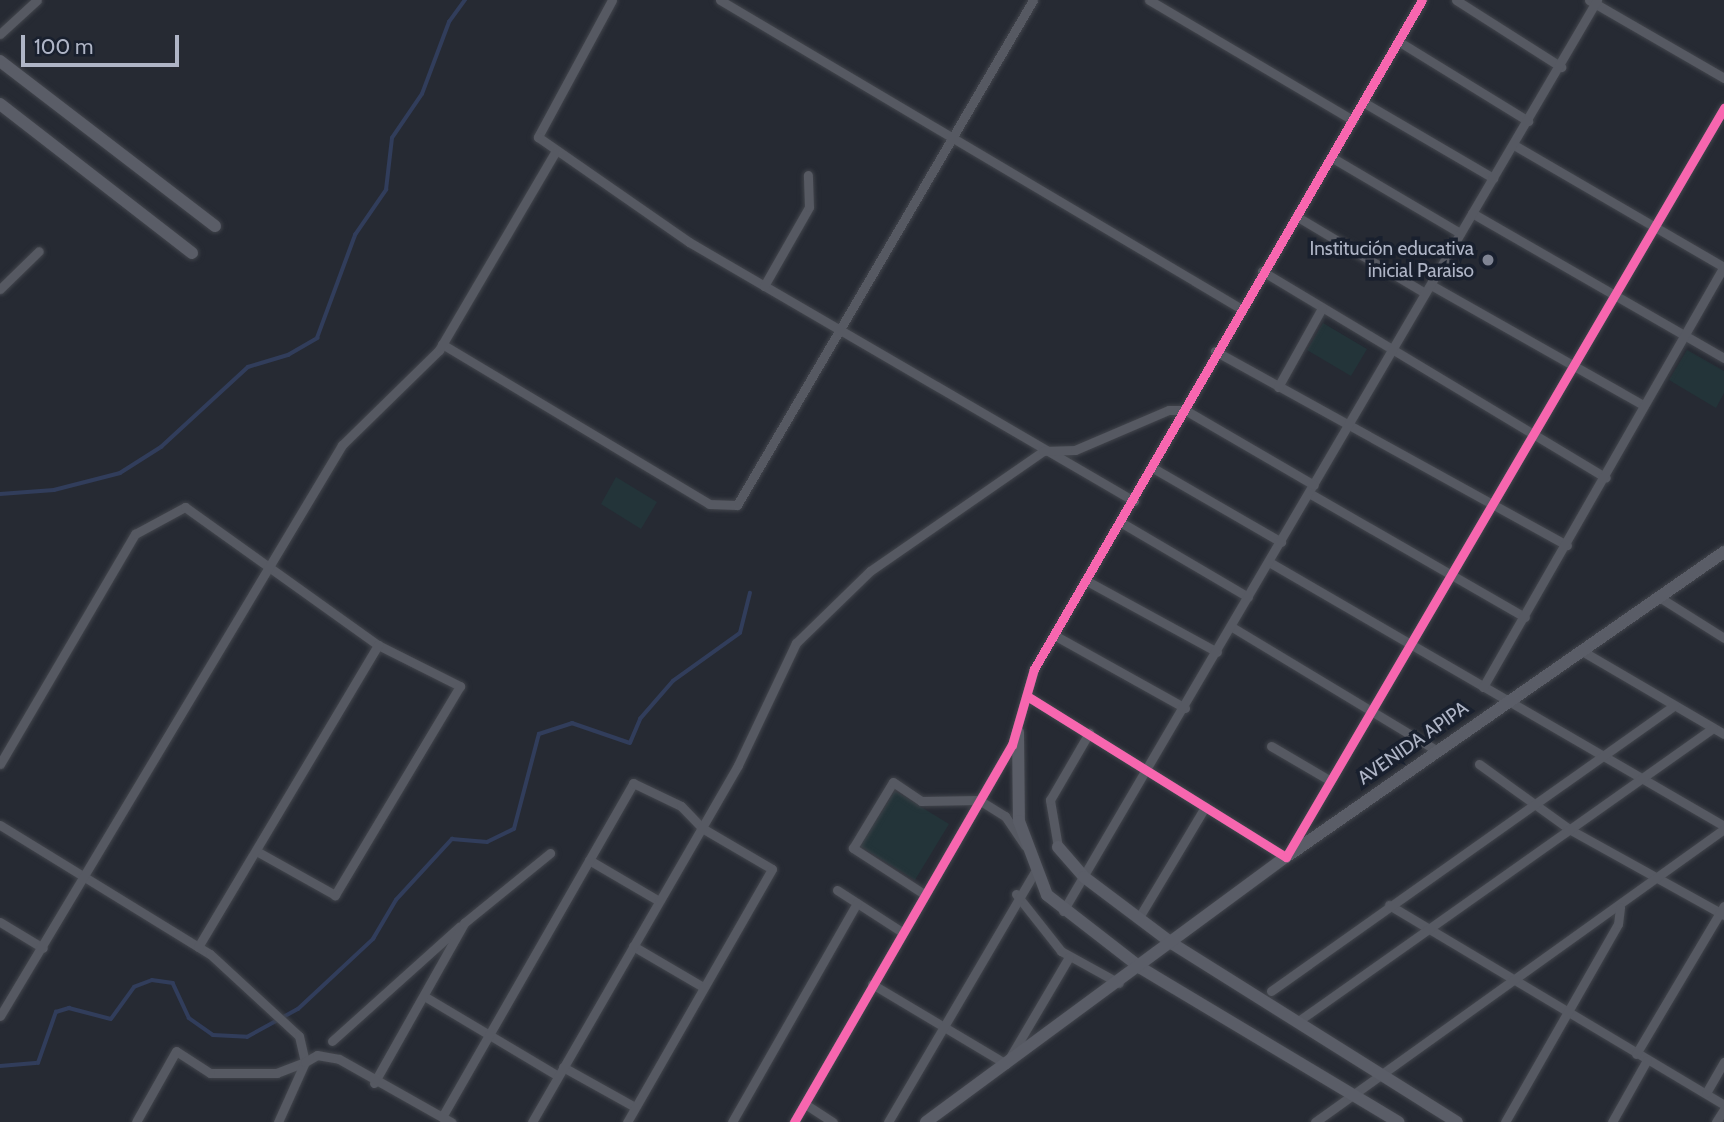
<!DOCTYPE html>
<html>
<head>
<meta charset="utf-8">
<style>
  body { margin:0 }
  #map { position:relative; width:1724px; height:1122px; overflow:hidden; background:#262a33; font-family:Cabin,sans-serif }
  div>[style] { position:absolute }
  .green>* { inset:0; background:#233439 }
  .stream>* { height:3.5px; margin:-1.75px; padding:0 1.75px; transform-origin:1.75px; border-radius:1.75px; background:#313d5b }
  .roads { filter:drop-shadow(0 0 2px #42454c) drop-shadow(0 0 2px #42454c) }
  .street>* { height:9px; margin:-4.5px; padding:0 4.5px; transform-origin:4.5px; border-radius:4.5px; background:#565962 }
  .secondary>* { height:12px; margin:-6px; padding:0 6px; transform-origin:6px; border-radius:6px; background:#5a5d67 }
  .cycleway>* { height:9px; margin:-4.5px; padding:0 4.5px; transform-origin:4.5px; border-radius:4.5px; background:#f766af }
  .dots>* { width:19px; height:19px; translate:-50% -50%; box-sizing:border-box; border:4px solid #19202e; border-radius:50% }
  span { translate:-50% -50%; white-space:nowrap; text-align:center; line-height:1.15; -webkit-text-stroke:7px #19202e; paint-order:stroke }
  .poi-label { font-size:19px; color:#afb5c6 }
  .right { translate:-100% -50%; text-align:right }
  .street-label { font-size:19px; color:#afb5c6 }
  .scale { position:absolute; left:21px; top:35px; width:158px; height:32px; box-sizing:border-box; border:4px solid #afb5c6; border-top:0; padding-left:9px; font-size:21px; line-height:24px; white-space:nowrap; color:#afb5c6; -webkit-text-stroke:5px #19202e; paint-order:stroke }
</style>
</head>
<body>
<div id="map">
  <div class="green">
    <div style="clip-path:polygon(1323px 323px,1367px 349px,1351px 376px,1307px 350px)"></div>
    <div style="clip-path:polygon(1687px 350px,1724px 371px,1724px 393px,1716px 408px,1669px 380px)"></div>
    <div style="clip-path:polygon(616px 477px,657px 502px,641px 529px,601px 504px)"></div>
    <div style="clip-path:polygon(895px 791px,949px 824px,915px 880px,860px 846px)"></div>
  </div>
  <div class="stream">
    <div style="left:0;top:494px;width:54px;rotate:-4.2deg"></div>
    <div style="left:54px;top:490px;width:68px;rotate:-14.4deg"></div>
    <div style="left:120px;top:473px;width:49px;rotate:-32.4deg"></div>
    <div style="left:161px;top:447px;width:118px;rotate:-42.6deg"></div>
    <div style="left:248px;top:367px;width:42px;rotate:-16.7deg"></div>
    <div style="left:288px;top:355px;width:34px;rotate:-30deg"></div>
    <div style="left:317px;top:338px;width:110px;rotate:-69.7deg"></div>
    <div style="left:355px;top:235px;width:55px;rotate:-55.4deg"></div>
    <div style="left:386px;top:190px;width:52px;rotate:-83.4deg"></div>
    <div style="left:392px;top:138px;width:53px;rotate:-55.7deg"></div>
    <div style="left:422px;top:94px;width:77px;rotate:-69.4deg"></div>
    <div style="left:449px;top:22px;width:27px;rotate:-54deg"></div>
    <div style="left:0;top:1066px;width:38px;rotate:-5deg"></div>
    <div style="left:38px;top:1063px;width:54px;rotate:-70.6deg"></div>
    <div style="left:56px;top:1012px;width:14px;rotate:-17deg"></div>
    <div style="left:69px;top:1008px;width:43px;rotate:14.7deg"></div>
    <div style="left:111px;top:1019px;width:39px;rotate:-54deg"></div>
    <div style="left:134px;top:987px;width:19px;rotate:-21deg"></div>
    <div style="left:152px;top:980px;width:21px;rotate:8deg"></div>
    <div style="left:173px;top:983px;width:38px;rotate:65deg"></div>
    <div style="left:189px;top:1018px;width:29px;rotate:35deg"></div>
    <div style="left:213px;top:1035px;width:34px;rotate:3deg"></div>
    <div style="left:247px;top:1037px;width:58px;rotate:-28.8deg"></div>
    <div style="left:298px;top:1009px;width:103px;rotate:-43deg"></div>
    <div style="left:373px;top:939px;width:45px;rotate:-59.5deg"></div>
    <div style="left:396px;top:900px;width:83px;rotate:-47.4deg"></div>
    <div style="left:452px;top:839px;width:35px;rotate:5deg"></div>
    <div style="left:487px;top:842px;width:30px;rotate:-26deg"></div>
    <div style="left:514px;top:829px;width:98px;rotate:-75.3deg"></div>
    <div style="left:539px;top:734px;width:35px;rotate:-18deg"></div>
    <div style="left:572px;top:723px;width:61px;rotate:19deg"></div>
    <div style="left:630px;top:743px;width:26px;rotate:-67deg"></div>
    <div style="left:640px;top:719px;width:50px;rotate:-49deg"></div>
    <div style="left:673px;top:681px;width:82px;rotate:-35.6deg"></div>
    <div style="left:740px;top:633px;width:41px;rotate:-76deg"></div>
  </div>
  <div class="roads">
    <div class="street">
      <div style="left:612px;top:0;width:156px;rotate:118.4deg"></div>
      <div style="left:538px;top:137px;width:184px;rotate:34.8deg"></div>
      <div style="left:689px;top:242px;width:515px;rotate:30.2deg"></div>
      <div style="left:720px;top:0;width:604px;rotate:30.64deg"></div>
      <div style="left:1149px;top:0;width:237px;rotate:30.5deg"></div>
      <div style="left:1456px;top:0;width:125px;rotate:32.5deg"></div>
      <div style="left:1589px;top:0;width:156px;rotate:30deg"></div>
      <div style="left:0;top:34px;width:50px;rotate:-42.6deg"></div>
      <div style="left:1398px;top:41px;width:153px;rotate:31.6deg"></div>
      <div style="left:1363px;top:102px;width:151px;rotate:30.3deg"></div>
      <div style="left:1514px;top:145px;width:243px;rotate:30.2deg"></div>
      <div style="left:1331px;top:157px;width:150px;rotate:30.5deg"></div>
      <div style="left:1472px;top:213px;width:291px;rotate:29.9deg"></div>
      <div style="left:1296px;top:216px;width:150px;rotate:30.8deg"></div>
      <div style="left:1262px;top:271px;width:401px;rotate:31deg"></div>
      <div style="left:1431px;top:285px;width:244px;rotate:29.5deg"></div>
      <div style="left:764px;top:286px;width:91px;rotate:-60.3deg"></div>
      <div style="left:809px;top:207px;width:32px;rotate:-92deg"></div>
      <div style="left:0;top:289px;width:54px;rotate:-44.3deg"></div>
      <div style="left:442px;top:344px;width:311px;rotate:30.9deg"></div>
      <div style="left:709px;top:504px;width:28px;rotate:2deg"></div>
      <div style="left:737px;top:505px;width:585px;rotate:-59.62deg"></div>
      <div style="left:1215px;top:351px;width:402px;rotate:28.9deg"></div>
      <div style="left:1278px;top:387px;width:90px;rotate:-60.9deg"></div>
      <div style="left:1153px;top:468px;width:148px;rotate:30deg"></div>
      <div style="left:1309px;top:493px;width:249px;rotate:29.9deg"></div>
      <div style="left:1122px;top:523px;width:146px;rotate:30.4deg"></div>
      <div style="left:1269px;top:562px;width:526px;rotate:30.12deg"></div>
      <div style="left:1087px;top:581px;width:148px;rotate:28.6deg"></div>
      <div style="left:1659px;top:597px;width:77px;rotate:32.2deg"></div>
      <div style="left:1232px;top:627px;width:238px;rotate:31.1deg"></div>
      <div style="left:1054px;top:635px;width:150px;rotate:29.1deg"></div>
      <div style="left:1582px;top:651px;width:164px;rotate:30.3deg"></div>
      <div style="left:1483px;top:687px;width:484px;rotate:-60.2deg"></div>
      <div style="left:1027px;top:696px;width:305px;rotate:31.9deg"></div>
      <div style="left:1286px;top:857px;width:868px;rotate:-59.68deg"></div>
      <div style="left:1271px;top:746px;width:69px;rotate:30.3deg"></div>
      <div style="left:0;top:764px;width:267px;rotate:-59.6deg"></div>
      <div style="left:135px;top:534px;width:57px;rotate:-28.4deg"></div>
      <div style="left:185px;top:507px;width:237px;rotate:35.6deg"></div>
      <div style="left:378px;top:645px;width:92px;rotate:26.6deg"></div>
      <div style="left:460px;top:686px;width:244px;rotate:120.9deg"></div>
      <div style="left:335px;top:895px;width:88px;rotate:-150.8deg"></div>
      <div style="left:1479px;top:764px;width:111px;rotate:35.8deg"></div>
      <div style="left:1569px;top:829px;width:177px;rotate:29deg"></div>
      <div style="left:0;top:825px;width:246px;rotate:31.6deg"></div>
      <div style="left:210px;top:954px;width:121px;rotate:42.7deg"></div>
      <div style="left:299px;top:1036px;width:27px;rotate:77deg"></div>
      <div style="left:305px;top:1062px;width:30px;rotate:159deg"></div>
      <div style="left:277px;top:1073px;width:67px;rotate:180deg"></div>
      <div style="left:210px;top:1073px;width:40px;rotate:-147.1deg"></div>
      <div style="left:176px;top:1051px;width:81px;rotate:119.4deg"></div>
      <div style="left:1058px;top:847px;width:48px;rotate:-99.7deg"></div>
      <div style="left:1050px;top:800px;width:78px;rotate:-59.8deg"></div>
      <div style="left:589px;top:860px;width:81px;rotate:30.4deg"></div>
      <div style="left:837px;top:890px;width:77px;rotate:32.9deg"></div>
      <div style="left:924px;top:894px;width:85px;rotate:-147.1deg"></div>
      <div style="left:853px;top:848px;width:77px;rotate:-58.8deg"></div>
      <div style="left:893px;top:782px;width:34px;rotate:34deg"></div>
      <div style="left:921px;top:801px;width:58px;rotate:-1deg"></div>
      <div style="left:979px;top:800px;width:31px;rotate:32deg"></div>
      <div style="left:1005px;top:816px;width:36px;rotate:56deg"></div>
      <div style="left:1016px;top:894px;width:73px;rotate:51.7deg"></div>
      <div style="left:1061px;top:951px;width:66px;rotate:28.9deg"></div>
      <div style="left:1389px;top:905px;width:390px;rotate:30.8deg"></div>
      <div style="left:1063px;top:911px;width:1056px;rotate:-59.62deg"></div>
      <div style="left:1138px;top:919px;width:131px;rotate:-59.1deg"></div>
      <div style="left:0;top:922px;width:50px;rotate:31.2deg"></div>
      <div style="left:633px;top:946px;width:81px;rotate:30.4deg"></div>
      <div style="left:198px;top:947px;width:352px;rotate:-59.2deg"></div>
      <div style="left:872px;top:984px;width:156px;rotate:30.8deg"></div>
      <div style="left:1006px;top:1064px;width:124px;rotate:-59.5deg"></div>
      <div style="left:1271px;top:991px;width:494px;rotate:-35.3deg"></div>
      <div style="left:424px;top:996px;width:156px;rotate:30.8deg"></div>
      <div style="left:0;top:1016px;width:666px;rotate:-59.08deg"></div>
      <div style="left:342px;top:445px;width:136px;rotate:-44.4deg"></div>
      <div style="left:439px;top:350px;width:229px;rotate:-59.6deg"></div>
      <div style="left:1297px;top:1022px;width:509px;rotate:-35.25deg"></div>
      <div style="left:332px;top:1041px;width:172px;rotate:-41.9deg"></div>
      <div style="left:1636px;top:1054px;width:172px;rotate:-59.3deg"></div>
      <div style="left:563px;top:1067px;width:82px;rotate:29.1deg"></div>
      <div style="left:374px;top:1083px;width:184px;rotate:-60.6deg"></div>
      <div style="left:464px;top:923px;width:111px;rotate:-39.1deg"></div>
      <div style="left:1706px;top:1093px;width:36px;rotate:-60deg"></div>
      <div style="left:805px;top:1104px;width:33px;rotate:33deg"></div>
      <div style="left:442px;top:1117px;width:385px;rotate:-60.2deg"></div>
      <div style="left:633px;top:783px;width:53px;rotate:25.6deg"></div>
      <div style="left:681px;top:806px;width:30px;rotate:46deg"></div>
      <div style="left:702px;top:828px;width:81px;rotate:30.4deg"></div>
      <div style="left:772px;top:869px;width:292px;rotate:119.8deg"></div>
      <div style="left:278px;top:1122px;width:66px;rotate:-65.8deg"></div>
      <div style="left:305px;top:1062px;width:14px;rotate:-30deg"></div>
      <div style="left:317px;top:1055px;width:22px;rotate:10deg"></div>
      <div style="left:339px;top:1059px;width:129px;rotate:29.4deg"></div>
      <div style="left:532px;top:1122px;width:412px;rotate:-60deg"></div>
      <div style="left:738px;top:765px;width:135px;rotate:-64.6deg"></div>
      <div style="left:796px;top:643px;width:103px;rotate:-44.2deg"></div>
      <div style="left:870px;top:571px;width:211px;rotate:-34.7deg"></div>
      <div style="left:1043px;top:451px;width:32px;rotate:-2deg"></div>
      <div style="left:1075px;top:450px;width:102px;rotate:-23.1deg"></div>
      <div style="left:1169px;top:410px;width:16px"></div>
      <div style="left:1185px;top:410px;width:149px;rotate:30.2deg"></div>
      <div style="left:732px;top:1122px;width:252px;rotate:-60.3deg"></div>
      <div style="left:794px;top:1122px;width:435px;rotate:-60deg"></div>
      <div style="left:1012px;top:745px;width:79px;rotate:-73.9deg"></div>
      <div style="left:1034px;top:669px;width:773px;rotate:-59.89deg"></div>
      <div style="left:888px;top:1122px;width:289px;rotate:-59.6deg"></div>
      <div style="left:1315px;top:1122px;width:503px;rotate:-35.62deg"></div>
      <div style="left:1505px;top:1122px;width:228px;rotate:-60.3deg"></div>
      <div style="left:1618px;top:924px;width:17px;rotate:-83deg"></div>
      <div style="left:1612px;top:1122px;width:71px;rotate:-60.6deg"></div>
      <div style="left:1716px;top:1122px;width:15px;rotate:-58deg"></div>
    </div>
    <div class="secondary">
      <div style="left:0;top:61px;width:271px;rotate:37.5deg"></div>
      <div style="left:0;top:104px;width:243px;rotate:37.8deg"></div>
      <div style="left:1018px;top:732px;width:89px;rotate:89.4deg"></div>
      <div style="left:1019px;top:821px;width:79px;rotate:69.3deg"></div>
      <div style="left:1047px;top:895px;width:119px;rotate:37.8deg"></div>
      <div style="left:1141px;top:968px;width:300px;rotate:30.9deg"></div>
      <div style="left:1058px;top:847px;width:40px;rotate:49deg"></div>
      <div style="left:1084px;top:877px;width:111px;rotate:37deg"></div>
      <div style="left:1173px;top:944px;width:335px;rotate:32.1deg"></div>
      <div style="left:926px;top:1122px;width:447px;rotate:-36.4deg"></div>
      <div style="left:1286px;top:857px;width:534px;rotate:-34.85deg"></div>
    </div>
  </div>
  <div class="cycleway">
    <div style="left:1027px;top:696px;width:305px;rotate:31.9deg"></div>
    <div style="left:1286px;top:857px;width:868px;rotate:-59.68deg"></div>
    <div style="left:794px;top:1122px;width:435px;rotate:-60deg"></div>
    <div style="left:1012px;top:745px;width:79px;rotate:-73.9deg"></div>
    <div style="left:1034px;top:669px;width:773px;rotate:-59.89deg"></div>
  </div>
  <div class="dots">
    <div style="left:1488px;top:260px;background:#7f8493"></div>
  </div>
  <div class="poi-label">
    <span class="right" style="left:1474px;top:260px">Institución educativa<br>inicial Paraiso</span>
  </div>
  <div class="street-label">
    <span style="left:1413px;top:743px;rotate:-35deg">AVENIDA APIPA</span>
  </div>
  <div class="scale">100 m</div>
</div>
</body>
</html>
